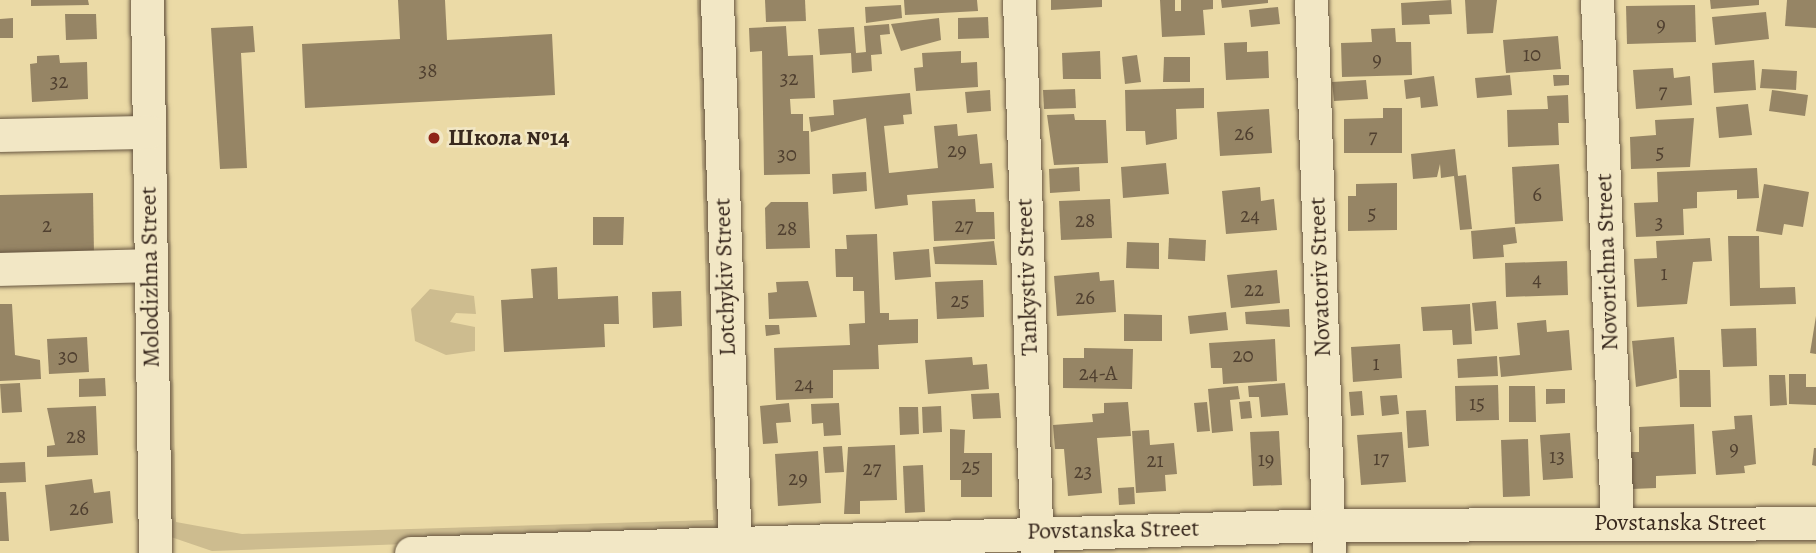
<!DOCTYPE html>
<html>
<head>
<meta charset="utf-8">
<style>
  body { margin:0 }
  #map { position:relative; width:1816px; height:553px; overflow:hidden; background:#ebdaa6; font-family:Alegreya,serif }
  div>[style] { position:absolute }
  .green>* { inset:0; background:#cdbc8f }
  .building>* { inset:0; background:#968565 }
  .roads { filter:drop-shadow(0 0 2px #665540) drop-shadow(0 0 2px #665540) }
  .street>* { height:33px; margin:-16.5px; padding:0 16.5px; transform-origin:16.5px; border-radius:16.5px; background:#f2e7c5 }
  .dots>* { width:19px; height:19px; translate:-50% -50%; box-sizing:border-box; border:4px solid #f2e7c5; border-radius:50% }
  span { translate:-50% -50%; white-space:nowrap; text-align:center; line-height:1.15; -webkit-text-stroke:5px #f2e7c5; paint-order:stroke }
  .number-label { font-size:21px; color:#504030 }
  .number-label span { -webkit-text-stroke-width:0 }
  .poi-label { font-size:24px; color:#39291e; font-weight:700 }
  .left { translate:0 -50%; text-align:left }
  .street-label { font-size:24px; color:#39291e }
</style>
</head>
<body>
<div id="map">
  <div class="green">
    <div style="clip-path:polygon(158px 0,166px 0,176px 522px,242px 534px,713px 520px,697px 0,707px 0,719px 527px,713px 533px,212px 551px,168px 536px)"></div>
    <div style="clip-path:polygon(430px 289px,474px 296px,476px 314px,456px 313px,450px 322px,475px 327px,475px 351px,446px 355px,415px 341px,411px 309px)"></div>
    <div style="clip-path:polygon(1816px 533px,1816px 544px,1348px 546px,1347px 553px,1335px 553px,1341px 537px)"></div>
  </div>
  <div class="building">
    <div style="clip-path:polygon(31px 0,88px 0,89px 5px,31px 6px)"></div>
    <div style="clip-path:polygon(398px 0,445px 0,447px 40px,552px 34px,555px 95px,305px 108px,302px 44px,400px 39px)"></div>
    <div style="clip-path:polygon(765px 0,805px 0,806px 21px,766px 22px)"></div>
    <div style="clip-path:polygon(904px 0,977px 0,978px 11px,905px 15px)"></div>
    <div style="clip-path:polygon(1051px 0,1102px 0,1102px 7px,1051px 10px)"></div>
    <div style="clip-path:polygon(1160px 0,1175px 0,1175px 11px,1181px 11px,1181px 0,1213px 0,1213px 9px,1203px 10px,1205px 35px,1162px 37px)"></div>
    <div style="clip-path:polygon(1221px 0,1268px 0,1268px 3px,1222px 8px)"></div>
    <div style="clip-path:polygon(1451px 0,1452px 14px,1429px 15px,1430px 24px,1402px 25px,1401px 3px)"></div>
    <div style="clip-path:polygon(1465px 0,1497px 0,1493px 33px,1467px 34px)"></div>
    <div style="clip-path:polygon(1710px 0,1759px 0,1759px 5px,1711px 9px)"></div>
    <div style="clip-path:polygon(1787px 0,1816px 0,1816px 28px,1785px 26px)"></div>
    <div style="clip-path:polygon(901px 5px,902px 18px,866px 23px,865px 7px)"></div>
    <div style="clip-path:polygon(1695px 5px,1696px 42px,1627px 44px,1626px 6px)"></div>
    <div style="clip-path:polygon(1278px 7px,1280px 24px,1251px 27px,1249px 10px)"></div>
    <div style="clip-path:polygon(1766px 12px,1769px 39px,1715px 45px,1712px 17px)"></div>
    <div style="clip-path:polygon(65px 14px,96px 14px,97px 39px,66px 40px)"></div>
    <div style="clip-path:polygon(988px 17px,989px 38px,958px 39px,958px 18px)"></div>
    <div style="clip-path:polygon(13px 18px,13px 38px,0 38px,0 19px)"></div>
    <div style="clip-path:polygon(939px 18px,941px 40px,901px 51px,891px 24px)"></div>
    <div style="clip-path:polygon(889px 24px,890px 34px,880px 35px,882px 54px,871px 55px,872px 71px,852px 73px,851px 53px,820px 55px,818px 29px,854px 27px,856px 53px,866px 52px,864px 26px)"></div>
    <div style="clip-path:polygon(253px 26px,255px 52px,241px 53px,247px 168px,220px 169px,211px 28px)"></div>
    <div style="clip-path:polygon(786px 26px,788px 56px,813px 55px,815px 98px,790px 99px,791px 114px,803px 114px,803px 131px,809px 131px,810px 174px,764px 175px,762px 51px,750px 52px,749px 28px)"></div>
    <div style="clip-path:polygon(1395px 28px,1396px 42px,1411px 42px,1412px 75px,1342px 77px,1341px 43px,1372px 42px,1371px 29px)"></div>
    <div style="clip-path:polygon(1558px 36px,1561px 69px,1506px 73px,1503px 40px)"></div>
    <div style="clip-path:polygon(1247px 42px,1247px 52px,1268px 51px,1269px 78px,1226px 80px,1224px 43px)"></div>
    <div style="clip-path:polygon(961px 51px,961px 63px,977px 62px,978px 87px,916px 91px,914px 68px,923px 67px,922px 53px)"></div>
    <div style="clip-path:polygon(1100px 51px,1101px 79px,1063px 79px,1062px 53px)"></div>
    <div style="clip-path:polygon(59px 55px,60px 63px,87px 62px,88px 99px,32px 102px,30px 64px,37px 63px,37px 56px)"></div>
    <div style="clip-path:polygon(1137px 55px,1141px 82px,1125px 84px,1122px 57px)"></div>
    <div style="clip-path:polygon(1164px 57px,1190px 57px,1190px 82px,1163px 82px)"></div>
    <div style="clip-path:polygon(1754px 60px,1756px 90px,1714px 93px,1712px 63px)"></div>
    <div style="clip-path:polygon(1673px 68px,1674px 78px,1690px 76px,1692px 105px,1636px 109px,1633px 70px)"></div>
    <div style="clip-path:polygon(1762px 69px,1797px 71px,1796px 90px,1760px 88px)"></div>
    <div style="clip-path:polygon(1510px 75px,1512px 95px,1477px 98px,1475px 78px)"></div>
    <div style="clip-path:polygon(1553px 75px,1569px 75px,1569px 85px,1554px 86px)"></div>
    <div style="clip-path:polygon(1434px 76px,1438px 106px,1421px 108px,1420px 97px,1406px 99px,1404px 80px)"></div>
    <div style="clip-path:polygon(1366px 80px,1368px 99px,1334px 101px,1332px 82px)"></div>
    <div style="clip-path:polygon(1204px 88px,1204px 108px,1176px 109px,1177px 139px,1146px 145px,1145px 131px,1126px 131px,1125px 90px)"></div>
    <div style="clip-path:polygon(1075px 89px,1076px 108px,1044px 109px,1043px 90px)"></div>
    <div style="clip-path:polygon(990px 90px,991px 111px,967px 113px,965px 92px)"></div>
    <div style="clip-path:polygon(1772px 90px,1808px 95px,1805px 116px,1769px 111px)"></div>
    <div style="clip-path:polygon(910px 93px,912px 114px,903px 115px,904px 124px,884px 126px,889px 173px,938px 168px,934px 126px,957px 124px,958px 136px,977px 134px,980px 164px,992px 163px,994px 188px,907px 195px,908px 205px,875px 209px,866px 118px,811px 132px,809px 117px,834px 115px,833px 100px)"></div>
    <div style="clip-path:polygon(1568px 95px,1569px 123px,1558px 123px,1559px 145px,1508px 147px,1507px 110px,1548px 109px,1547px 96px)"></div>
    <div style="clip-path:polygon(1748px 104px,1752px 135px,1719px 138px,1716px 107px)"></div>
    <div style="clip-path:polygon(1383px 108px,1402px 108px,1402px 153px,1344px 153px,1344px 119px,1383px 118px)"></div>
    <div style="clip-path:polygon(1269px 109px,1272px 153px,1220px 156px,1217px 112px)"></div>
    <div style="clip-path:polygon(1074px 114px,1075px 120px,1106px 120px,1108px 163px,1054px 165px,1047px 115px)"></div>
    <div style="clip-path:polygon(1694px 118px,1690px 167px,1631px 169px,1630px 137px,1656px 135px,1655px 120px)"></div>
    <div style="clip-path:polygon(1455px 149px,1458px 176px,1466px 175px,1472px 229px,1460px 230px,1454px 176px,1441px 178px,1440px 164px,1437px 177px,1413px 179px,1411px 154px)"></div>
    <div style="clip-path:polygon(1166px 163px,1169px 194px,1123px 198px,1121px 167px)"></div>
    <div style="clip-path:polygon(1559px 164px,1563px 221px,1515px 224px,1512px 167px)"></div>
    <div style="clip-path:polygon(1079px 167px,1080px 191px,1050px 193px,1049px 169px)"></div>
    <div style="clip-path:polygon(1757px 168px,1759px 198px,1737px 199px,1737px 190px,1697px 192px,1697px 208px,1683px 209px,1684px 235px,1636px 237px,1634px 203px,1658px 202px,1657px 172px)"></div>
    <div style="clip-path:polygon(866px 172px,867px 191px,833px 194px,832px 174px)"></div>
    <div style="clip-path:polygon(1397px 183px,1397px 230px,1348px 231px,1348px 196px,1356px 196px,1356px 184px)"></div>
    <div style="clip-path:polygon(1764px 184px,1809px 192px,1803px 227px,1784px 224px,1782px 235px,1756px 231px)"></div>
    <div style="clip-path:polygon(1260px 187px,1261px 201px,1274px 199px,1277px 230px,1226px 234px,1222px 191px)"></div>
    <div style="clip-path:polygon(93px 193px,94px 255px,0 257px,0 195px)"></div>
    <div style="clip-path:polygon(975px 199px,976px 212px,994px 212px,995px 239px,934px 241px,932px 201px)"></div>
    <div style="clip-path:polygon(1110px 199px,1112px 238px,1061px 240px,1059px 201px)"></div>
    <div style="clip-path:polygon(771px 202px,808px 202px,810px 248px,766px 249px,765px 208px)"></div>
    <div style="clip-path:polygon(593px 217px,624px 217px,623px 245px,593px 245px)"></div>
    <div style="clip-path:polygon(1515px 227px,1517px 243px,1503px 245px,1504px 257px,1473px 259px,1471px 231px)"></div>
    <div style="clip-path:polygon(877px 234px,880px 313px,889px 313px,889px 320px,918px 319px,918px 343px,878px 345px,879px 369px,833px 370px,833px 398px,776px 400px,774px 348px,850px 345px,849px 324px,865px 323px,864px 291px,853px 291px,853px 277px,836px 277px,835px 249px,847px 249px,846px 235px)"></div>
    <div style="clip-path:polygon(1728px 236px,1759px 236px,1760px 288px,1795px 287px,1796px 304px,1730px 306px)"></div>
    <div style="clip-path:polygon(1169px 238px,1206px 240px,1205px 261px,1168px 259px)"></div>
    <div style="clip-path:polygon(1710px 238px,1712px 261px,1693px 262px,1687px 304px,1637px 307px,1634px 259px,1657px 258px,1656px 241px)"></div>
    <div style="clip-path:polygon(994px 241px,997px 265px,935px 264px,933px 247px)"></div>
    <div style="clip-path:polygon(1127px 242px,1159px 243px,1159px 269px,1126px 268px)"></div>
    <div style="clip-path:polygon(929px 249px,931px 277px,895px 280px,893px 252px)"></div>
    <div style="clip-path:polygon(1567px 261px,1568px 295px,1506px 297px,1505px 263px)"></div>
    <div style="clip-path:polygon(557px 267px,558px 299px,618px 296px,619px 324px,604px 324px,605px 347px,504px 352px,501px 300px,533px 298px,531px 269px)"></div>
    <div style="clip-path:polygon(1277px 270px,1280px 303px,1231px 308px,1227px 275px)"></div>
    <div style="clip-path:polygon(1099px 272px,1100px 281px,1114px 280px,1116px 312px,1057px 316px,1054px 276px)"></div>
    <div style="clip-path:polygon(983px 280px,984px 317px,937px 319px,935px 282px)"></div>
    <div style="clip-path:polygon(808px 281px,817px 317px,769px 319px,768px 293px,777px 292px,776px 282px)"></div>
    <div style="clip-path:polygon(681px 291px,682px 326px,653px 328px,652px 292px)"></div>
    <div style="clip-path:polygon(1496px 301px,1498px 329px,1475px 331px,1472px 303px)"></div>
    <div style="clip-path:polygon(0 304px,12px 304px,15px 355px,40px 360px,41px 379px,0 381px)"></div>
    <div style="clip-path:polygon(1470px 304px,1472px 344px,1453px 345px,1452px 330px,1423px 331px,1421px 307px)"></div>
    <div style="clip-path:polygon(1289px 309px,1290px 327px,1246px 324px,1245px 312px)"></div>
    <div style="clip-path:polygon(1226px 312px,1228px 330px,1190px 334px,1188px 316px)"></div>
    <div style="clip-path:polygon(1124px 314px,1162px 315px,1162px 341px,1124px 341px)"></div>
    <div style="clip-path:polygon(1816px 316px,1816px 354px,1810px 353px)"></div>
    <div style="clip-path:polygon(1546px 320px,1547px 332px,1569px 330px,1572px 370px,1501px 377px,1499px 357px,1520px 355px,1517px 323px)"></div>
    <div style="clip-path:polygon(765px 325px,779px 325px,780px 334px,766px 336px)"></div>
    <div style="clip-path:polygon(1756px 328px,1757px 366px,1723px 367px,1721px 329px)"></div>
    <div style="clip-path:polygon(87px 337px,89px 372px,49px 374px,47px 339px)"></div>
    <div style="clip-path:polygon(1674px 337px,1677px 378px,1636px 387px,1632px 341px)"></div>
    <div style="clip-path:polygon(1275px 339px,1277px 381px,1223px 384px,1222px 368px,1211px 368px,1209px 343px)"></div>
    <div style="clip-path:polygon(1400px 344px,1402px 378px,1353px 382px,1351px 347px)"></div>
    <div style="clip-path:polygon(1084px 348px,1133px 349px,1132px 389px,1063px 388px,1063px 358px,1084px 358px)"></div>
    <div style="clip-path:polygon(1497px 356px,1498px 376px,1458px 378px,1457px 359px)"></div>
    <div style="clip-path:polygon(972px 357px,973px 365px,987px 364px,989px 389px,928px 394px,925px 360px)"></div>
    <div style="clip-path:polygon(1679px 370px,1710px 370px,1711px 407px,1680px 407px)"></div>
    <div style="clip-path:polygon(1789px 374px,1806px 374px,1806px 387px,1816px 387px,1816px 405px,1789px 404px)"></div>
    <div style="clip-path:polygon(1769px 375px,1785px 375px,1787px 405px,1770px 406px)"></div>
    <div style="clip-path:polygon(105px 378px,106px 396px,79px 397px,79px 379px)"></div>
    <div style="clip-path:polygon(20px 383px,22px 412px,2px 413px,0 384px)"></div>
    <div style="clip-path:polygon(1285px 383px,1288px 415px,1261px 417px,1259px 397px,1249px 397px,1248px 386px)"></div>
    <div style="clip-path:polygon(1498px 385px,1499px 420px,1456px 421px,1455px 386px)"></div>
    <div style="clip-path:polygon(1238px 386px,1240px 399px,1230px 400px,1233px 431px,1212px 433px,1208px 389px)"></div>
    <div style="clip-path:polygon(1509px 386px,1535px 386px,1536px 422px,1509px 422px)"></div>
    <div style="clip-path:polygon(1546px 389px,1565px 389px,1565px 403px,1546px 404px)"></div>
    <div style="clip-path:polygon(1362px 391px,1364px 415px,1351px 416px,1349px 392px)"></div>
    <div style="clip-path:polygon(999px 393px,1001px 418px,973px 419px,971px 394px)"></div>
    <div style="clip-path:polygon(1397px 395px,1399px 414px,1382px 416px,1380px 396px)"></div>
    <div style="clip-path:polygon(1250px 401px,1252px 418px,1241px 419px,1239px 402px)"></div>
    <div style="clip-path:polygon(1128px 402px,1131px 436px,1097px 438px,1102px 493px,1068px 496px,1064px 449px,1055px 449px,1053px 425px,1093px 422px,1092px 414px,1104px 413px,1104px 403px)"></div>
    <div style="clip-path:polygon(1207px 402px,1210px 431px,1197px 432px,1194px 403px)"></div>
    <div style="clip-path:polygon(789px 403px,791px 422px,776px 423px,778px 443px,763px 444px,760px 406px)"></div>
    <div style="clip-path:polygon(839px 403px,841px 435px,824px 436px,823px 423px,812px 424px,811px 404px)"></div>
    <div style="clip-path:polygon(96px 406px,98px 455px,47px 457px,47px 446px,55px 445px,47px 408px)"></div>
    <div style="clip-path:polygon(941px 406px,942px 432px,923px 433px,922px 407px)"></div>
    <div style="clip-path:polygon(899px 407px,918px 407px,919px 434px,900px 435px)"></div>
    <div style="clip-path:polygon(1426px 410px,1429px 446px,1408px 448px,1406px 411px)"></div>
    <div style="clip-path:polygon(1752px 415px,1756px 464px,1744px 466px,1745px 473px,1716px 475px,1712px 431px,1735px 429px,1734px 416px)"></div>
    <div style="clip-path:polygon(1694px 424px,1696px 474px,1656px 476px,1656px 488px,1632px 489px,1630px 452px,1639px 452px,1639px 427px)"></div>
    <div style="clip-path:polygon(950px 429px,965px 430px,964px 453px,992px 453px,992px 497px,961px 497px,961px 480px,950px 480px)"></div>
    <div style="clip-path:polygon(1149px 430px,1150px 445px,1174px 443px,1177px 474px,1165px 475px,1166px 491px,1136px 493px,1132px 431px)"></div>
    <div style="clip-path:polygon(1279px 431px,1282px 485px,1253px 486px,1250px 432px)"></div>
    <div style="clip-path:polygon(1402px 432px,1406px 482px,1361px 485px,1357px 435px)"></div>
    <div style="clip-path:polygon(1570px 433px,1573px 478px,1543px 480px,1540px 435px)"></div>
    <div style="clip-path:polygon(1528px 439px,1530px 496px,1503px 497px,1501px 440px)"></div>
    <div style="clip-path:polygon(895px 445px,897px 500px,860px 501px,860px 514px,844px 514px,848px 447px)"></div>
    <div style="clip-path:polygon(842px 446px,844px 472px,825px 473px,823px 447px)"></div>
    <div style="clip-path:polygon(1814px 448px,1816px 448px,1816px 466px,1812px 465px)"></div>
    <div style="clip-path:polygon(818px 451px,821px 503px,778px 506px,775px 454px)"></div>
    <div style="clip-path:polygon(25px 462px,26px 482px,0 483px,0 463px)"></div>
    <div style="clip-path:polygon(923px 465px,925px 512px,905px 513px,903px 466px)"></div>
    <div style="clip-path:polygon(92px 479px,94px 493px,110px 491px,113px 523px,50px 531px,45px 485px)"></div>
    <div style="clip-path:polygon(1134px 487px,1135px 504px,1119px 505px,1118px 488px)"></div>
    <div style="clip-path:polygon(0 492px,6px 492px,9px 541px,0 541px)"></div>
  </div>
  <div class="roads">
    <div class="street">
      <div style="left:147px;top:0;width:553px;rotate:89.17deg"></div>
      <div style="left:717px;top:0;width:553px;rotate:88.14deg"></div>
      <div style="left:1019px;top:0;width:553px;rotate:88.14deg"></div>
      <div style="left:1311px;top:0;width:553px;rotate:88.14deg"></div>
      <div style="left:1597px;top:0;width:524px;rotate:87.81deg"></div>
      <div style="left:0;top:135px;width:149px;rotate:-1.2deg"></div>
      <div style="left:0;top:269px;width:149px;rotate:-1.5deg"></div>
      <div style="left:411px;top:553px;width:917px;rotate:-1.75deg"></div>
      <div style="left:1328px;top:525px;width:488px;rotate:-0.2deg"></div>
    </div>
  </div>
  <div class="dots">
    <div style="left:434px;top:138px;background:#8f2418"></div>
  </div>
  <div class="number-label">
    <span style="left:1661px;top:24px">9</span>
    <span style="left:1532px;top:54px">10</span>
    <span style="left:1377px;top:59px">9</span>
    <span style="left:428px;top:70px">38</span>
    <span style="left:789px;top:78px">32</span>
    <span style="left:59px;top:81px">32</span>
    <span style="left:1663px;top:91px">7</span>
    <span style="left:1244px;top:133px">26</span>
    <span style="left:1373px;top:136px">7</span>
    <span style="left:957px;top:150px">29</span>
    <span style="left:1660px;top:152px">5</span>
    <span style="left:787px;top:154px">30</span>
    <span style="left:1537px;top:194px">6</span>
    <span style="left:1372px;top:213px">5</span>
    <span style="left:1250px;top:215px">24</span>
    <span style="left:1085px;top:220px">28</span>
    <span style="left:1659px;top:222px">3</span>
    <span style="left:47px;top:225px">2</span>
    <span style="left:964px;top:225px">27</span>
    <span style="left:787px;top:228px">28</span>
    <span style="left:1664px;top:273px">1</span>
    <span style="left:1537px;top:279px">4</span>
    <span style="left:1254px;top:289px">22</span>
    <span style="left:1085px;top:297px">26</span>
    <span style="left:960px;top:300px">25</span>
    <span style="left:1243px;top:355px">20</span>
    <span style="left:68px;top:356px">30</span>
    <span style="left:1376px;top:363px">1</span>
    <span style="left:1098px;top:373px">24-А</span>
    <span style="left:804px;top:384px">24</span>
    <span style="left:1477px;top:403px">15</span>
    <span style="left:76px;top:436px">28</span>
    <span style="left:1734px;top:448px">9</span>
    <span style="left:1557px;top:456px">13</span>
    <span style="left:1381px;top:458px">17</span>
    <span style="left:1266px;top:459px">19</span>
    <span style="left:1155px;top:460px">21</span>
    <span style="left:971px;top:466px">25</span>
    <span style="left:872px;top:468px">27</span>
    <span style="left:1083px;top:471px">23</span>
    <span style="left:798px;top:478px">29</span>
    <span style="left:79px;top:508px">26</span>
  </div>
  <div class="poi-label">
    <span class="left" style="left:448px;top:138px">Школа №14</span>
  </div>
  <div class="street-label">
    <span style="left:1607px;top:262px;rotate:-92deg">Novorichna Street</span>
    <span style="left:150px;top:277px;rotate:-91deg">Molodizhna Street</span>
    <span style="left:725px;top:277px;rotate:-92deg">Lotchykiv Street</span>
    <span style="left:1027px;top:277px;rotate:-92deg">Tankystiv Street</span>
    <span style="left:1320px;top:277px;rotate:-92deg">Novatoriv Street</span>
    <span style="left:1680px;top:523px">Povstanska Street</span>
    <span style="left:1113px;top:530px;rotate:-1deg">Povstanska Street</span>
  </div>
</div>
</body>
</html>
